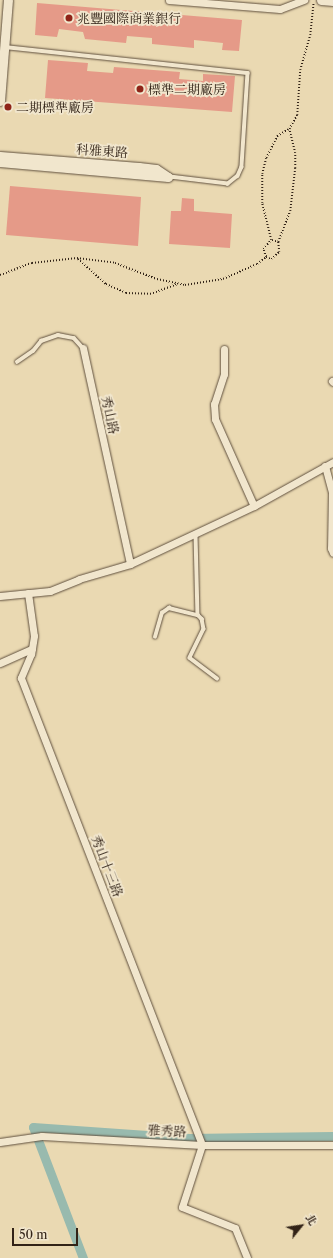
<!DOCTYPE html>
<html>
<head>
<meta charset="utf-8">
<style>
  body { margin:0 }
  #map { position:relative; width:333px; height:1258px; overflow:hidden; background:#ead9b2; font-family:"Libre Caslon Text","Noto Serif TC",serif }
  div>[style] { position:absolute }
  .canal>* { height:9px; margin:-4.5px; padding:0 4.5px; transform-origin:4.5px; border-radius:4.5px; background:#98baae }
  .building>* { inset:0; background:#e59a88 }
  .path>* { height:1.5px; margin-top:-0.75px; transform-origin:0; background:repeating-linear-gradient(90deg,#322317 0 1px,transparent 0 3px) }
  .roads { filter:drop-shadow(0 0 1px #60503e) drop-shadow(0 0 1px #60503e) }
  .service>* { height:3.5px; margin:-1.75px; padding:0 1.75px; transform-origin:1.75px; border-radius:1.75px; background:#f1e6cd }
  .minor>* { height:7px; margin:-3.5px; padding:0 3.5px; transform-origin:3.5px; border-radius:3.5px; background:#f1e6cd }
  .tertiary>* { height:9px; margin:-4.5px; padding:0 4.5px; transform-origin:4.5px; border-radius:4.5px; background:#f1e6cd }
  .dots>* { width:11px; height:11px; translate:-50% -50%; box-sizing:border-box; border:2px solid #f1e6cd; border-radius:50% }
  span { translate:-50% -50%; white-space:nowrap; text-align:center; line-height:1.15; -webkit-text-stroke:3.5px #f1e6cd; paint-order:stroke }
  .poi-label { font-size:13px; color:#322317 }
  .left { translate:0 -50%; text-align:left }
  .street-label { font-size:13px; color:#322317 }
  .north { position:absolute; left:281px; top:1206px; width:40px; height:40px; -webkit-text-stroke:3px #f1e6cd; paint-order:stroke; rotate:60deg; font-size:11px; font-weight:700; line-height:16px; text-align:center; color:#322317 }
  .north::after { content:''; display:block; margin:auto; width:14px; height:18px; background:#322317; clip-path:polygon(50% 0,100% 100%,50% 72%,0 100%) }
  .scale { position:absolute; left:12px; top:1228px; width:66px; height:18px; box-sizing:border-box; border:2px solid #322317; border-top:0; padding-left:5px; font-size:12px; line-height:14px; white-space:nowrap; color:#322317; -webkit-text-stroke:3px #f1e6cd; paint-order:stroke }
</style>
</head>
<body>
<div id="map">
  <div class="canal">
    <div style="left:83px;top:1258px;width:140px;rotate:-110.9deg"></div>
    <div style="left:33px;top:1127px;width:157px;rotate:4deg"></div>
    <div style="left:190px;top:1138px;width:143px;rotate:-0.8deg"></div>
  </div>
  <div class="building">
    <div style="clip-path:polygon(37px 3px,242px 20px,239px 51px,222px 50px,223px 43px,194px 40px,194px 48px,152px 44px,152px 38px,127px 36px,126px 43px,85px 39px,83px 32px,59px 29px,57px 37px,35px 35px)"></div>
    <div style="clip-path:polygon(48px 60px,88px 63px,87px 71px,113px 73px,114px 67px,180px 72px,179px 79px,203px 81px,203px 74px,235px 76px,232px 112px,45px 98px)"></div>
    <div style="clip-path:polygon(10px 186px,141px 197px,138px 246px,6px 235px)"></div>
    <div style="clip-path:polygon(182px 198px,194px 199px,194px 211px,232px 214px,230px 248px,169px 244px,171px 211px,181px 211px)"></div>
  </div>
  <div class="path">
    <div style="left:272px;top:240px;width:6px;rotate:18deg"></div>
    <div style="left:266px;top:257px;width:5px;rotate:22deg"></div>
    <div style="left:271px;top:259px;width:11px;rotate:-41deg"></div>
    <div style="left:279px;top:252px;width:10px;rotate:-96deg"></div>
    <div style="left:278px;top:242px;width:33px;rotate:-69deg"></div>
    <div style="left:290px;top:211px;width:43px;rotate:-83.4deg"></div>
    <div style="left:295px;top:168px;width:15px;rotate:-90deg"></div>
    <div style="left:295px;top:153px;width:25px;rotate:-104deg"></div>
    <div style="left:78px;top:259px;width:38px;rotate:42deg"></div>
    <div style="left:106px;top:284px;width:22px;rotate:24deg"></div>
    <div style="left:126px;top:293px;width:24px;rotate:2deg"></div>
    <div style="left:150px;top:294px;width:30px;rotate:-20deg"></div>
    <div style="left:0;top:275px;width:34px;rotate:-21deg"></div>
    <div style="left:32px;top:263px;width:45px;rotate:-6.3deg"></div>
    <div style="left:77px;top:258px;width:38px;rotate:7deg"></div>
    <div style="left:115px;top:263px;width:45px;rotate:20.9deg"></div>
    <div style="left:157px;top:279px;width:29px;rotate:12deg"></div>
    <div style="left:185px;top:285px;width:38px;rotate:-9deg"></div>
    <div style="left:223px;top:279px;width:37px;rotate:-24deg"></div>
    <div style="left:257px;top:264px;width:11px;rotate:-38deg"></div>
    <div style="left:266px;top:257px;width:9px;rotate:-111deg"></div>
    <div style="left:263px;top:249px;width:12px;rotate:-48deg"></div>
    <div style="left:271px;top:240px;width:38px;rotate:-104deg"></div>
    <div style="left:262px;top:203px;width:29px;rotate:-90deg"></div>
    <div style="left:262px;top:174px;width:16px;rotate:-76deg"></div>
    <div style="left:266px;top:158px;width:25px;rotate:-63deg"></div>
    <div style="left:277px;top:136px;width:14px;rotate:-30deg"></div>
    <div style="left:289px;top:129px;width:16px;rotate:-60deg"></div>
    <div style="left:297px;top:115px;width:45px;rotate:-86.2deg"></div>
    <div style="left:300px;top:70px;width:36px;rotate:-74deg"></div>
    <div style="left:310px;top:35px;width:31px;rotate:-84deg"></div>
  </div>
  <div class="roads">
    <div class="service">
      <div style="left:4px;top:47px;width:245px;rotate:6.1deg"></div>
      <div style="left:248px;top:73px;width:94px;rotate:93.7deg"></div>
      <div style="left:242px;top:167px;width:10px;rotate:114deg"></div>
      <div style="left:238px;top:176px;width:13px;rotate:141deg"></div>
      <div style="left:228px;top:184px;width:58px;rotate:-173.1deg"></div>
      <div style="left:17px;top:362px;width:19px;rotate:-35deg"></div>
      <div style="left:33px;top:351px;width:13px;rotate:-51deg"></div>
      <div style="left:41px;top:341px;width:18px;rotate:-19deg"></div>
      <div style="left:58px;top:335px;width:16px;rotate:11deg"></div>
      <div style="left:74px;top:338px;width:13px;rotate:48deg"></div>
      <div style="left:196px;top:535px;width:80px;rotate:88.6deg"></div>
      <div style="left:198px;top:615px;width:6px;rotate:45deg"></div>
      <div style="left:202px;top:619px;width:10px;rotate:79deg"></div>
      <div style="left:204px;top:629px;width:32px;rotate:116deg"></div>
      <div style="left:190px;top:658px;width:34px;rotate:37deg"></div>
      <div style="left:155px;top:637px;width:25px;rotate:-74deg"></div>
      <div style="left:162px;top:613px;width:9px;rotate:-36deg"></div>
      <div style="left:169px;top:608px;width:30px;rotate:14deg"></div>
    </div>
    <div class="minor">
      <div style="left:169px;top:0;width:111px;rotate:4.6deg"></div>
      <div style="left:280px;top:9px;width:26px;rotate:-21deg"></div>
      <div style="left:83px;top:348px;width:221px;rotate:77.7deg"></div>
      <div style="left:224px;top:349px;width:25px;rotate:90deg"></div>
      <div style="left:224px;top:374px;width:32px;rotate:108deg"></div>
      <div style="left:214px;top:404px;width:15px;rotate:86deg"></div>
      <div style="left:215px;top:419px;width:95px;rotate:65.9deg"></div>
      <div style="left:332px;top:381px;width:1px;rotate:45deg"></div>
      <div style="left:325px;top:466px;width:28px;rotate:75deg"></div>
      <div style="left:332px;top:493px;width:55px;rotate:91deg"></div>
      <div style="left:331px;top:548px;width:5px;rotate:68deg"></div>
      <div style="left:28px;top:593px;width:43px;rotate:82.1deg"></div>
      <div style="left:34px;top:636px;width:18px;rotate:99deg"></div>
      <div style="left:31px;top:654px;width:26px;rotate:113deg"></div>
      <div style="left:21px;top:678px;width:501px;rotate:68.81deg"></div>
      <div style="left:0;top:596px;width:50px;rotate:-5.7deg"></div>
      <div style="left:50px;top:591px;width:31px;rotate:-22deg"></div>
      <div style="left:79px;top:579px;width:53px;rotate:-16.4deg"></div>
      <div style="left:130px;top:564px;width:137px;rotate:-25.1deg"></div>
      <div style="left:254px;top:506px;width:90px;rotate:-29.1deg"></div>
      <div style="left:0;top:663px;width:35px;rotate:-24deg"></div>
      <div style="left:0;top:1142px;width:42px;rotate:-8.1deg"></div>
      <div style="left:42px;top:1136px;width:160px;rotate:3.2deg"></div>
      <div style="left:202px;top:1145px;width:131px"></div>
      <div style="left:202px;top:1145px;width:65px;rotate:107.9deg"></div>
      <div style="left:182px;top:1207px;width:57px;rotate:21.6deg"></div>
      <div style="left:235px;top:1228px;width:32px;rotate:68deg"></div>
    </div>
    <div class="tertiary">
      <div style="left:321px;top:0;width:12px;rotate:5deg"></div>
      <div style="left:0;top:101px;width:101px;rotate:-85.5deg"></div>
      <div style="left:0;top:156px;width:139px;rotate:4.5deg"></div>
      <div style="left:139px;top:167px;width:17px;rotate:7deg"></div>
      <div style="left:156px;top:169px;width:14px;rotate:34deg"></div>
      <div style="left:168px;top:177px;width:169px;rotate:-174.9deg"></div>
    </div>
  </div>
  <div class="dots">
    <div style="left:69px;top:18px;background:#8f2418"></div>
    <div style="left:140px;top:89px;background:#8f2418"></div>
    <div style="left:8px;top:107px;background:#8f2418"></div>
  </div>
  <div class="poi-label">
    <span class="left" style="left:77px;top:18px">兆豐國際商業銀行</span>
    <span class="left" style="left:148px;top:89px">標準二期廠房</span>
    <span class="left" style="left:16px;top:107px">二期標準廠房</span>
  </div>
  <div class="street-label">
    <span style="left:102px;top:151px;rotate:4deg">科雅東路</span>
    <span style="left:110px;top:415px;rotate:78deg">秀山路</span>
    <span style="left:107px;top:866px;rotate:69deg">秀山十三路</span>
    <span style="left:167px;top:1131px;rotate:3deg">雅秀路</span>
  </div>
  <div class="north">北</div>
  <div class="scale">50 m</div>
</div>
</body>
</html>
